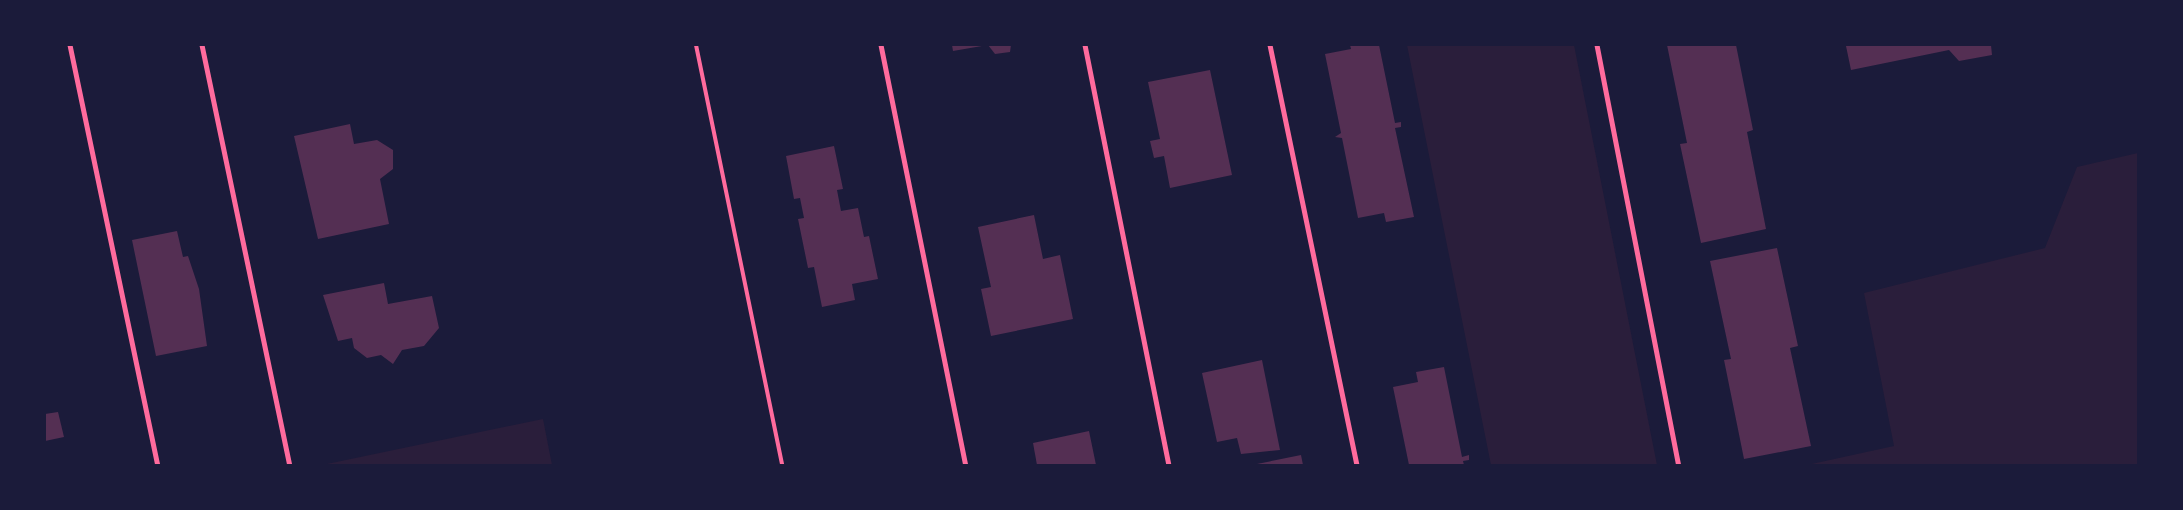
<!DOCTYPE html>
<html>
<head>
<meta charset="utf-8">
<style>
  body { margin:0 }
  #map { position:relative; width:2183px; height:510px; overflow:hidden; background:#1b1b3a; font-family:"Source Serif 4",serif }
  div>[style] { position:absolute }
  .green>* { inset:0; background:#2a1e3b }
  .building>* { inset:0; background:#542f53 }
  .path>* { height:4px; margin:-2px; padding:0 2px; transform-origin:2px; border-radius:2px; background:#ff6b9d }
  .service>* { height:4.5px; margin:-2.25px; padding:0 2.25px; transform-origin:2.25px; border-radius:2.25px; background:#ff6b9d }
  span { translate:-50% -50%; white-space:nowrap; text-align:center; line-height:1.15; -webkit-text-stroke:4.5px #1b1b3a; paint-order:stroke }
  .frame { position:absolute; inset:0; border:46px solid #1b1b3a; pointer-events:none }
</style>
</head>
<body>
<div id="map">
  <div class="green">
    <div style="clip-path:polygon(1407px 45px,1574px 45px,1657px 465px,1491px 465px)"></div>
    <div style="clip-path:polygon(2138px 153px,2138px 465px,1807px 465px,1894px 446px,1864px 293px,2045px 248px,2077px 167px)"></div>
    <div style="clip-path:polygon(543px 419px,552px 465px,322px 465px)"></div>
  </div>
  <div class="building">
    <div style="clip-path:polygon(952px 45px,982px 45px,982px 46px,953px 51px)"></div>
    <div style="clip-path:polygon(988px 45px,1011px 45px,1010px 52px,995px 54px)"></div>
    <div style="clip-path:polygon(1350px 45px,1379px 45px,1395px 123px,1401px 122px,1401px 127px,1395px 128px,1414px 217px,1386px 222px,1384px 213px,1358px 218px,1342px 138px,1335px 137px,1341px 133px,1325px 54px,1351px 49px)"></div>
    <div style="clip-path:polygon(1667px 45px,1736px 45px,1753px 130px,1747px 132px,1766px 229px,1701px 243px,1680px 144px,1687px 143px)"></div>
    <div style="clip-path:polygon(1991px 45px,1992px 55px,1959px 61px,1949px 50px,1851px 70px,1846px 46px)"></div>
    <div style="clip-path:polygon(1210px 70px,1232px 175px,1170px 188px,1164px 156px,1154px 158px,1150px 141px,1160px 139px,1148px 82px)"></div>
    <div style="clip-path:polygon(350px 124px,354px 144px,377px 140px,393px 150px,393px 169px,380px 179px,389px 224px,318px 239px,294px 136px)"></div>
    <div style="clip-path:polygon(834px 146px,843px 189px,837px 190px,841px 211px,858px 208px,864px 237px,869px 236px,878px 279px,852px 284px,855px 300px,822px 307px,814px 267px,808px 268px,798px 219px,804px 218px,800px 198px,794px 199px,786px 156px)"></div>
    <div style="clip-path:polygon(1034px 215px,1043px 259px,1060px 255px,1073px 319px,991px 336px,981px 289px,991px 287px,978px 227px)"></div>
    <div style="clip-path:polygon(177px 231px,183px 257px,188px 256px,199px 289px,207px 346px,156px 356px,132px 240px)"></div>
    <div style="clip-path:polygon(1777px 248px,1798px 346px,1790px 348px,1811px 446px,1744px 459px,1724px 360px,1731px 359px,1710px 261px)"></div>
    <div style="clip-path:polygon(384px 283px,388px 304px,432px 296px,439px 328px,424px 346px,402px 350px,393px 364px,381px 355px,367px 358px,354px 348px,352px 338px,338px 341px,323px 295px)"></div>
    <div style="clip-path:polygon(1262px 360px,1280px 450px,1241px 454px,1237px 438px,1217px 442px,1202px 373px)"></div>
    <div style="clip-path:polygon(1444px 367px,1462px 457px,1469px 455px,1469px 460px,1463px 461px,1464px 465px,1409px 465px,1393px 387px,1418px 382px,1416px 372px)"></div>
    <div style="clip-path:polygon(58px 412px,64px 437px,45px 441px,45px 414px)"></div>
    <div style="clip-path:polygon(1089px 431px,1096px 465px,1037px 465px,1033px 443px)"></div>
    <div style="clip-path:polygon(1301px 455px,1303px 465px,1257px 465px,1257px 464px)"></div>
  </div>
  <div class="path">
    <div style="left:696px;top:45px;width:429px;rotate:78.4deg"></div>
  </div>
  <div class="service">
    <div style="left:70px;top:45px;width:429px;rotate:78.2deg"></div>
    <div style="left:202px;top:45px;width:429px;rotate:78.2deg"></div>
    <div style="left:881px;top:45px;width:429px;rotate:78.6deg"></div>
    <div style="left:1085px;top:45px;width:428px;rotate:78.7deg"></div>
    <div style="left:1270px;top:45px;width:429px;rotate:78.3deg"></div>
    <div style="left:1597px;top:45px;width:428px;rotate:79deg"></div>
  </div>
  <div class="frame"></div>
</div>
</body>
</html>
